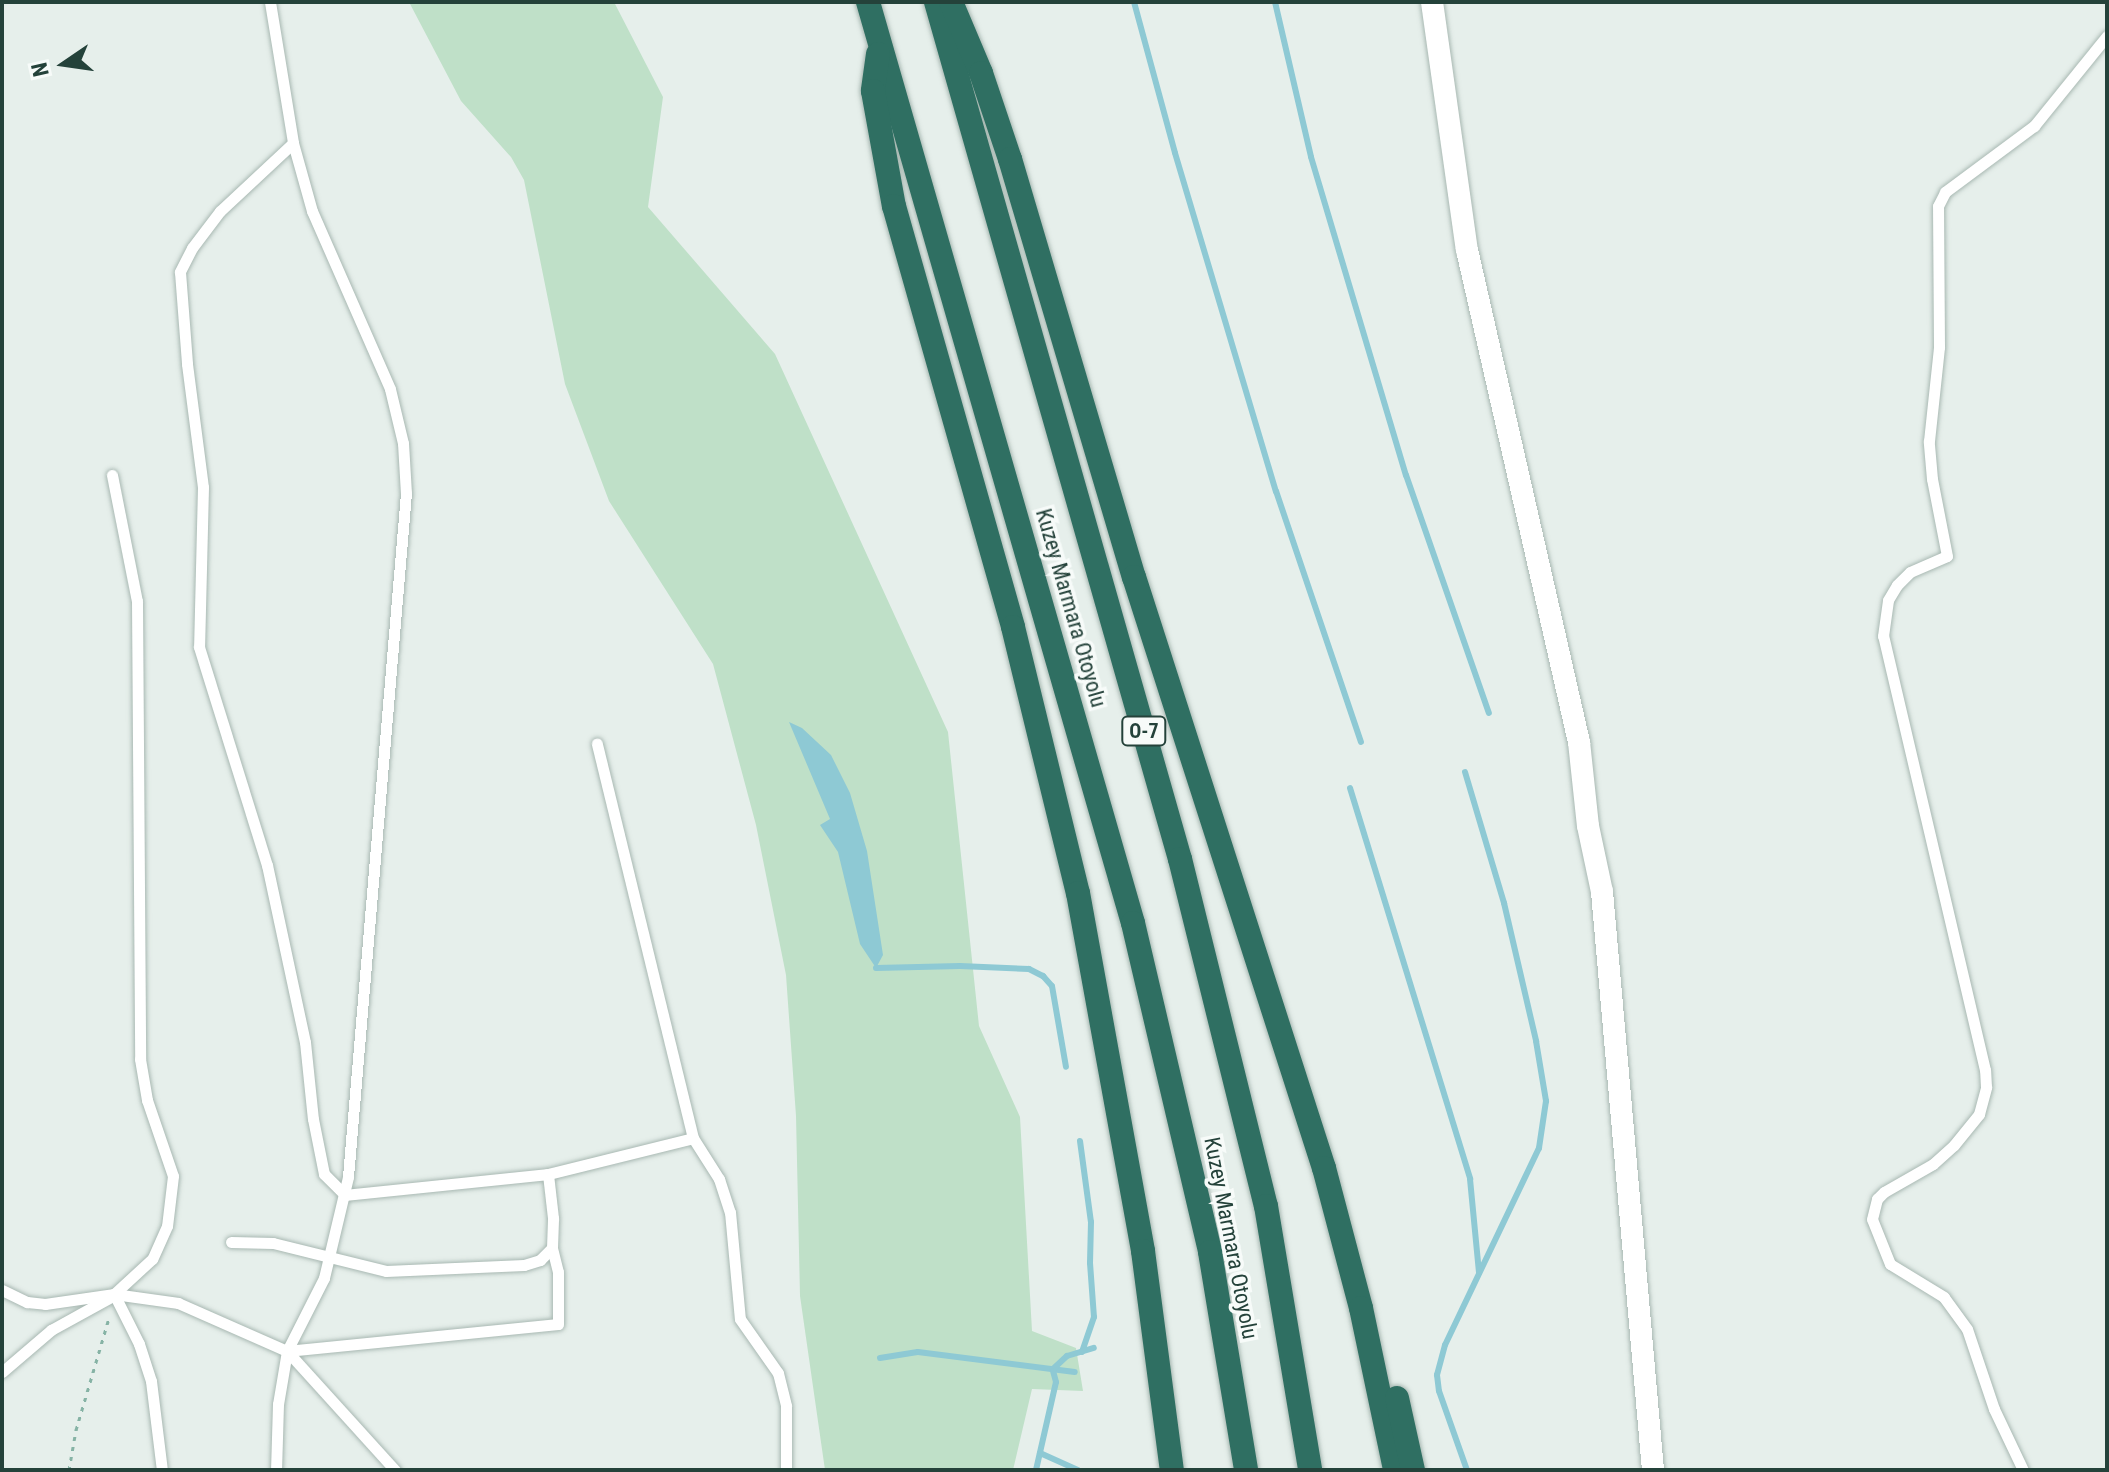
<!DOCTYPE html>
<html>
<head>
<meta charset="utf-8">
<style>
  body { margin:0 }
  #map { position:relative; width:2109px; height:1472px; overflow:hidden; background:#e6efeb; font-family:"Roboto Condensed",sans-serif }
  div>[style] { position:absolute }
  .green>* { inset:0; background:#bfe0c8 }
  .water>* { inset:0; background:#8ec9d4 }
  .stream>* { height:6px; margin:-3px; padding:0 3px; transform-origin:3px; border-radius:3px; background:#8ec9d4 }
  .path>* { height:3px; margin-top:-1.5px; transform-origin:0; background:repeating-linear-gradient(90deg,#86b3a5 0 4px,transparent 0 10px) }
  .roads { filter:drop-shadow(0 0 2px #a8b8b2) drop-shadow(0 0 2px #a8b8b2) }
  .service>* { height:11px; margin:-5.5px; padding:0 5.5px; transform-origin:5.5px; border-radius:5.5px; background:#fff }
  .minor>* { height:22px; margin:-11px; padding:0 11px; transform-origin:11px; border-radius:11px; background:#fff }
  .motorway>* { height:24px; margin:-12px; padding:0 12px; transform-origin:12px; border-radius:12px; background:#2f6f62 }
  span { translate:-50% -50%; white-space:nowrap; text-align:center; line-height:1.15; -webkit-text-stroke:7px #f7fbf9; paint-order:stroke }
  .shield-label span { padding:2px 6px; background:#f7fbf9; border:2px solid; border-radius:6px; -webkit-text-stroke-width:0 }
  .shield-label { font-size:20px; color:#24423a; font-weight:700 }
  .street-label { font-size:22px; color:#24423a }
  .frame { position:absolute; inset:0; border:4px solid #24423a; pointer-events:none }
  .north { position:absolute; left:24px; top:24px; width:80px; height:80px; -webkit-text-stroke:6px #f7fbf9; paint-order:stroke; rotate:257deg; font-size:22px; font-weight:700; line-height:32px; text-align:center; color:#24423a }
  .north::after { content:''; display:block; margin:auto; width:28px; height:36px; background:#24423a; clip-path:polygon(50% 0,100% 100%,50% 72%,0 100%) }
</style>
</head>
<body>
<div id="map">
  <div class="green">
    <div style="clip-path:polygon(409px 2px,614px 2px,663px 97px,648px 207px,775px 354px,948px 732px,979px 1026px,1020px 1117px,1032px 1331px,1076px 1348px,1083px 1391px,1032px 1389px,1013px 1470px,825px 1470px,800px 1296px,796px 1116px,786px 975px,756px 825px,713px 664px,609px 501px,565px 384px,524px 180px,511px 157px,461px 101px)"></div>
  </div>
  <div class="water">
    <div style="clip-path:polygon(789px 722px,802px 728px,831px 755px,850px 793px,867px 851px,883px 955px,876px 968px,860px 944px,838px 852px,820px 825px,830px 819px)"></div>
  </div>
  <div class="stream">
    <div style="left:1134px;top:2px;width:156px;rotate:74.8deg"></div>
    <div style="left:1175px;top:153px;width:353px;rotate:73.4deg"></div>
    <div style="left:1276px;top:491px;width:265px;rotate:71.3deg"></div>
    <div style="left:1275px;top:2px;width:159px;rotate:76.9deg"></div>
    <div style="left:1311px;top:157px;width:332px;rotate:73.4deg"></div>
    <div style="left:1406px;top:475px;width:252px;rotate:70.8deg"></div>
    <div style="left:1465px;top:772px;width:137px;rotate:73.4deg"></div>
    <div style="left:1504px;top:903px;width:142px;rotate:76.9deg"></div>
    <div style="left:1536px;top:1041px;width:61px;rotate:80.5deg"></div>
    <div style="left:1546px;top:1101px;width:48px;rotate:98.5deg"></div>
    <div style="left:1539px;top:1148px;width:218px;rotate:115.5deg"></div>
    <div style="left:1445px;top:1345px;width:31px;rotate:105deg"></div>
    <div style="left:1437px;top:1375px;width:16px;rotate:83deg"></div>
    <div style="left:1439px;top:1391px;width:84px;rotate:70.5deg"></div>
    <div style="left:1350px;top:788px;width:409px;rotate:72.9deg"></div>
    <div style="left:1470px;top:1179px;width:94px;rotate:84.5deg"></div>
    <div style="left:876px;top:968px;width:84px;rotate:-1.4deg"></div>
    <div style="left:960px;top:966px;width:69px;rotate:2.5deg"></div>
    <div style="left:1029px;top:969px;width:16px;rotate:27deg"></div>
    <div style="left:1043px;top:976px;width:13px;rotate:48deg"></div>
    <div style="left:1052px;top:986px;width:82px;rotate:80.2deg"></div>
    <div style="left:1080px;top:1141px;width:82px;rotate:82.3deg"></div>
    <div style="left:1091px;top:1222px;width:41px;rotate:91.4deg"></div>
    <div style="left:1090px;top:1263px;width:54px;rotate:85.8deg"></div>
    <div style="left:1094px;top:1317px;width:37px;rotate:109deg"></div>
    <div style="left:880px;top:1358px;width:38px;rotate:-9deg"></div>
    <div style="left:918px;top:1352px;width:158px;rotate:7.3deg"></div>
    <div style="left:1053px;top:1369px;width:19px;rotate:-43deg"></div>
    <div style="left:1067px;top:1356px;width:28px;rotate:-17deg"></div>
    <div style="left:1040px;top:1453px;width:42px;rotate:24.1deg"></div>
    <div style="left:1036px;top:1470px;width:90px;rotate:-77.2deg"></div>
    <div style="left:1056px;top:1382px;width:11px;rotate:-105deg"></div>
  </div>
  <div class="path">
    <div style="left:69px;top:1470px;width:41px;rotate:-80.1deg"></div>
    <div style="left:76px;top:1430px;width:117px;rotate:-73.6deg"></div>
  </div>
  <div class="roads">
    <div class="service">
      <div style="left:270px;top:2px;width:143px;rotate:80.7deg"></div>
      <div style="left:293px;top:143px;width:71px;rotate:74.4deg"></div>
      <div style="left:312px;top:211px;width:194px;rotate:66.3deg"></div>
      <div style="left:390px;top:389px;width:56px;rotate:76.5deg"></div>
      <div style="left:403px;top:443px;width:50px;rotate:86.6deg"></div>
      <div style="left:406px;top:493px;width:686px;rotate:94.85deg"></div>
      <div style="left:348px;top:1177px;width:104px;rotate:103.4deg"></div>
      <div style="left:324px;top:1278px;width:82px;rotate:116.9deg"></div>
      <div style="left:287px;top:1351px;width:54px;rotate:99.6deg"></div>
      <div style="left:278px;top:1404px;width:66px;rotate:91.7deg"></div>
      <div style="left:293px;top:143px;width:100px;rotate:137deg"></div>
      <div style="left:220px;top:211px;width:46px;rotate:127.1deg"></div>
      <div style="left:192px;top:248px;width:27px;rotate:117deg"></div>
      <div style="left:180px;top:272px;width:92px;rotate:85.6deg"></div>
      <div style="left:187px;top:364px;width:124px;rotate:82.6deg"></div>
      <div style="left:203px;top:487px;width:160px;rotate:91.4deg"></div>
      <div style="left:199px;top:647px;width:228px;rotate:72.7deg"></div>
      <div style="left:267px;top:865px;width:181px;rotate:77.9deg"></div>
      <div style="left:305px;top:1042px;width:77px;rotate:84.1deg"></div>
      <div style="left:313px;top:1119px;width:56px;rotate:78.7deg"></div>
      <div style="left:324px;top:1174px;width:30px;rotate:45deg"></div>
      <div style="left:345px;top:1195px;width:204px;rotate:-5.9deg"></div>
      <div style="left:548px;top:1174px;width:149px;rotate:-13.9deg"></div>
      <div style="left:693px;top:1138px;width:406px;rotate:-103.7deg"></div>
      <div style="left:112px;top:475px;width:128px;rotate:78.8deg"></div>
      <div style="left:137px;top:601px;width:458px;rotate:89.6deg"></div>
      <div style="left:140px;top:1059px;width:42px;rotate:80.3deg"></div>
      <div style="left:147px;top:1100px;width:80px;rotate:71.1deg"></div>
      <div style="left:173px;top:1176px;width:50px;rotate:96.8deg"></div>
      <div style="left:167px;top:1226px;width:36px;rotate:114deg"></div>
      <div style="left:152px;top:1259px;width:52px;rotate:137.4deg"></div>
      <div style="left:114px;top:1294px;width:56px;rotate:63.4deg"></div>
      <div style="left:139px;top:1344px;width:39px;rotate:72deg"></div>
      <div style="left:151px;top:1381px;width:90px;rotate:83deg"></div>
      <div style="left:693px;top:1138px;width:49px;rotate:57.6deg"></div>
      <div style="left:719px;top:1179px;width:35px;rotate:72deg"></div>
      <div style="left:730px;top:1212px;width:107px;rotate:84.7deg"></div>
      <div style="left:740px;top:1319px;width:66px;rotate:54.9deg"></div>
      <div style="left:778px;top:1373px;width:34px;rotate:76deg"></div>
      <div style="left:786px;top:1406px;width:64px;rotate:90deg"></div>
      <div style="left:231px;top:1242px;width:42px;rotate:1.4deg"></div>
      <div style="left:273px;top:1243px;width:116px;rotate:13.9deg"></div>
      <div style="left:386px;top:1271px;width:138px;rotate:-2.5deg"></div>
      <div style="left:524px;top:1265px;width:17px;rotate:-17deg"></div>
      <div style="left:540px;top:1260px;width:17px;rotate:-45deg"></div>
      <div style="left:552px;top:1248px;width:30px;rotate:-88deg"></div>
      <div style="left:553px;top:1218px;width:44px;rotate:-96.5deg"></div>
      <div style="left:2px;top:1290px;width:28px;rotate:26deg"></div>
      <div style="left:27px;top:1302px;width:18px;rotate:6deg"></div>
      <div style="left:45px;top:1304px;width:70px;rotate:-8.2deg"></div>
      <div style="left:114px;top:1294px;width:65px;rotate:8deg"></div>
      <div style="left:178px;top:1303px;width:119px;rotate:23.8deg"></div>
      <div style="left:287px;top:1351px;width:161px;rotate:47.8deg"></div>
      <div style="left:287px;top:1351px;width:272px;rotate:-5.7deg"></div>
      <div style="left:558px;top:1324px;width:52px;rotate:-90deg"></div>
      <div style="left:558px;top:1272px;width:25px;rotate:-104deg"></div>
      <div style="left:2px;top:1372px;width:65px;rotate:-40.6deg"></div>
      <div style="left:51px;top:1330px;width:66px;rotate:-28.9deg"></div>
      <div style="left:2023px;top:1470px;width:68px;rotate:-115.4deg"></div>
      <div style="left:1994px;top:1409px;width:84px;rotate:-108.6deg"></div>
      <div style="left:1967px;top:1329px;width:39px;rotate:-126deg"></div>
      <div style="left:1944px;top:1297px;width:63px;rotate:-148.6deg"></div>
      <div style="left:1890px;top:1264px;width:48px;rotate:-111.8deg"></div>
      <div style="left:1872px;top:1219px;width:21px;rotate:-76deg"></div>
      <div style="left:1877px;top:1199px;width:10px;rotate:-45deg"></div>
      <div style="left:1884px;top:1192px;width:56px;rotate:-29.7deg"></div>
      <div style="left:1933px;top:1164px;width:28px;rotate:-42deg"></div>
      <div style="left:1954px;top:1145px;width:40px;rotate:-51deg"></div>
      <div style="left:1979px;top:1114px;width:28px;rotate:-75deg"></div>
      <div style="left:1986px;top:1087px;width:17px;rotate:-93deg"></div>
      <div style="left:1985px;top:1070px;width:446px;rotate:-103.2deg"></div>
      <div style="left:1883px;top:636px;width:36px;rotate:-82deg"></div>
      <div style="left:1888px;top:600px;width:17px;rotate:-59deg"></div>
      <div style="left:1897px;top:585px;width:18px;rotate:-45deg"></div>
      <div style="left:1910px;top:572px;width:40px;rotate:-23.4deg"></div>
      <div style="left:1947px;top:556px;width:78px;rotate:-101deg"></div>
      <div style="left:1932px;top:479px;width:38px;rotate:-95deg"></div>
      <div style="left:1929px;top:441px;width:95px;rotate:-83.9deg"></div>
      <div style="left:1939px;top:347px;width:141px;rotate:-90.4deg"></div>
      <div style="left:1938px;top:206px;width:16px;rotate:-63deg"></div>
      <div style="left:1945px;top:192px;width:111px;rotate:-36.6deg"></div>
      <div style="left:2034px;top:126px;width:116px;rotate:-51deg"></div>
    </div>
    <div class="minor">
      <div style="left:1432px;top:2px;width:250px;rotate:82deg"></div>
      <div style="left:1467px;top:250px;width:505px;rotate:77.18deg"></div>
      <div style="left:1579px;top:742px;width:84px;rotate:83.9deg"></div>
      <div style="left:1588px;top:826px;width:67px;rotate:78deg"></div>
      <div style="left:1602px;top:892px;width:580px;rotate:84.96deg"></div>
    </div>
    <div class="motorway">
      <div style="left:868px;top:2px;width:958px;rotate:73.95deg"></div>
      <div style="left:1133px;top:923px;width:338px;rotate:76.8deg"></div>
      <div style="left:1210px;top:1252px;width:221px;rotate:80.6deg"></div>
      <div style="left:936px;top:2px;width:891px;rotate:74.11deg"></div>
      <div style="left:1180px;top:859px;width:357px;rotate:76.1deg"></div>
      <div style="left:1266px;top:1206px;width:268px;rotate:80.5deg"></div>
      <div style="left:951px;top:2px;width:77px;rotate:67.1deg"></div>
      <div style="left:981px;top:73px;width:91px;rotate:71.4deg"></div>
      <div style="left:1010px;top:159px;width:436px;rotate:73.5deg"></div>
      <div style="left:1134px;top:577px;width:621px;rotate:72.18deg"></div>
      <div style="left:1324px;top:1168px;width:145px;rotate:75.2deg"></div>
      <div style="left:1361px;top:1308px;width:166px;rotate:78.1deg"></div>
      <div style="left:878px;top:54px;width:37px;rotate:98deg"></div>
      <div style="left:873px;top:91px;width:117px;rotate:79.7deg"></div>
      <div style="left:894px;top:206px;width:437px;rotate:74.2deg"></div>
      <div style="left:1013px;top:627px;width:274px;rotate:76.3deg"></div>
      <div style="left:1078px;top:893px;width:364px;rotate:79.7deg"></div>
      <div style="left:1143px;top:1251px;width:221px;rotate:82.5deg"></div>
      <div style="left:1397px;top:1398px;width:74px;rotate:77.5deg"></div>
    </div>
  </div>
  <div class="shield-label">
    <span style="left:1144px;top:731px">O-7</span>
  </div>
  <div class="street-label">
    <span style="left:1071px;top:608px;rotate:74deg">Kuzey Marmara Otoyolu</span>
    <span style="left:1231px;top:1238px;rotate:79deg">Kuzey Marmara Otoyolu</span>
  </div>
  <div class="frame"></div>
  <div class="north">N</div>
</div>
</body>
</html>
